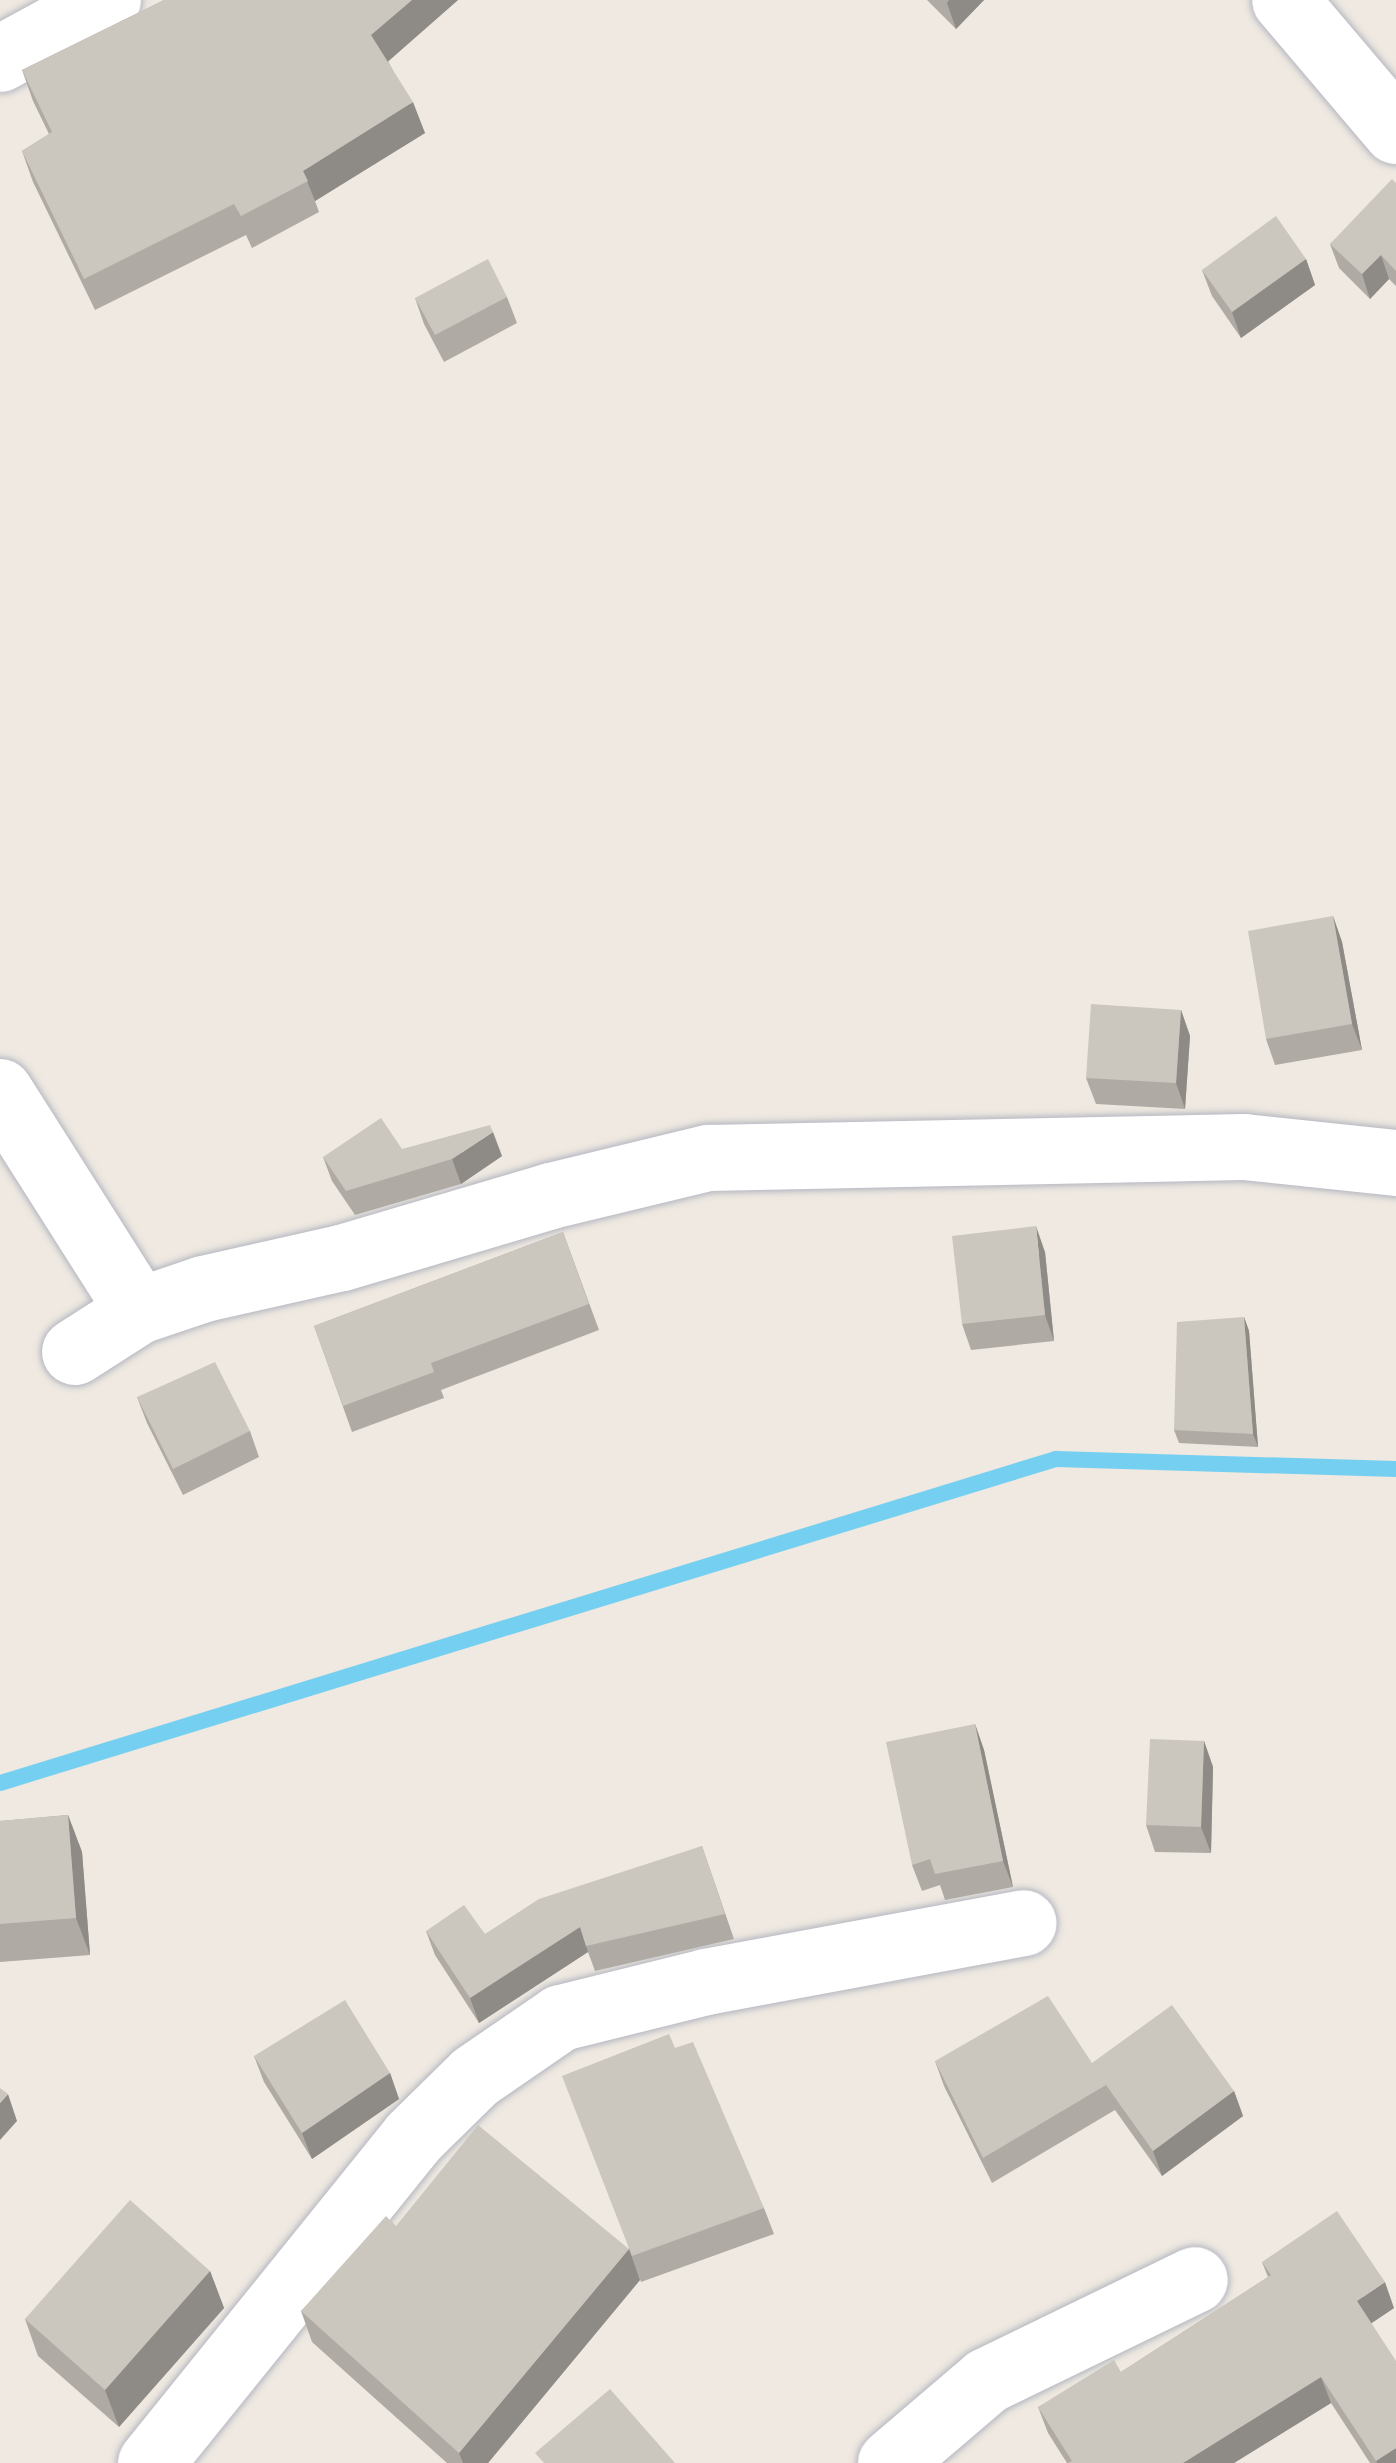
<!DOCTYPE html>
<html>
<head>
<meta charset="utf-8">
<style>
  body { margin:0 }
  #map { position:relative; width:1396px; height:2463px; overflow:hidden; background:#efe9e1; font-family:"Noto Sans",sans-serif }
  div>[style] { position:absolute }
  .stream>* { height:16px; margin:-8px; padding:0 8px; transform-origin:8px; border-radius:8px; background:#75cff0 }
  .roads { filter:drop-shadow(0 0 3px #b4b7c1) drop-shadow(0 0 3px #b4b7c1) }
  .street>* { height:66px; margin:-33px; padding:0 33px; transform-origin:33px; border-radius:33px; background:#fff }
  .wall>* { inset:0; background:#afaba4 }
  .shaded-wall>* { inset:0; background:#8e8b86 }
  .building>* { inset:0; background:#cbc7bf }
  span { translate:-50% -50%; white-space:nowrap; text-align:center; line-height:1.15; -webkit-text-stroke:9px #fff; paint-order:stroke }
</style>
</head>
<body>
<div id="map">
  <div class="stream">
    <div style="left:0;top:1783px;width:1105px;rotate:-17.06deg"></div>
    <div style="left:1056px;top:1459px;width:340px;rotate:1.7deg"></div>
  </div>
  <div class="roads">
    <div class="street">
      <div style="left:1285px;top:0;width:172px;rotate:49.7deg"></div>
      <div style="left:0;top:59px;width:123px;rotate:-28.6deg"></div>
      <div style="left:0;top:1092px;width:259px;rotate:57.6deg"></div>
      <div style="left:75px;top:1352px;width:76px;rotate:-32.6deg"></div>
      <div style="left:139px;top:1311px;width:69px;rotate:-18.7deg"></div>
      <div style="left:204px;top:1289px;width:141px;rotate:-12.7deg"></div>
      <div style="left:342px;top:1258px;width:218px;rotate:-16.5deg"></div>
      <div style="left:551px;top:1196px;width:162px;rotate:-13.6deg"></div>
      <div style="left:708px;top:1158px;width:536px;rotate:-1.18deg"></div>
      <div style="left:1244px;top:1147px;width:153px;rotate:6deg"></div>
      <div style="left:151px;top:2463px;width:417px;rotate:-51.1deg"></div>
      <div style="left:413px;top:2138px;width:87px;rotate:-44.5deg"></div>
      <div style="left:475px;top:2077px;width:104px;rotate:-34.5deg"></div>
      <div style="left:561px;top:2018px;width:149px;rotate:-13.9deg"></div>
      <div style="left:706px;top:1982px;width:323px;rotate:-10.5deg"></div>
      <div style="left:891px;top:2463px;width:126px;rotate:-40.5deg"></div>
      <div style="left:987px;top:2381px;width:231px;rotate:-25.9deg"></div>
    </div>
  </div>
  <div class="wall">
    <div style="clip-path:polygon(164px 0,458px 0,388px 61px,425px 133px,315px 201px,319px 212px,252px 248px,246px 235px,95px 310px,33px 182px,22px 151px,49px 134px,33px 101px,22px 70px)"></div>
    <div style="clip-path:polygon(927px 0,984px 0,956px 29px)"></div>
    <div style="clip-path:polygon(1396px 183px,1396px 286px,1389px 279px,1370px 299px,1339px 268px,1330px 244px)"></div>
    <div style="clip-path:polygon(1306px 259px,1315px 285px,1241px 338px,1212px 296px,1202px 270px)"></div>
    <div style="clip-path:polygon(507px 297px,517px 323px,444px 362px,424px 324px,415px 298px)"></div>
    <div style="clip-path:polygon(1333px 916px,1342px 942px,1362px 1050px,1275px 1065px,1266px 1039px)"></div>
    <div style="clip-path:polygon(1181px 1010px,1190px 1036px,1185px 1109px,1096px 1104px,1086px 1078px)"></div>
    <div style="clip-path:polygon(402px 1149px,502px 1156px,461px 1184px,355px 1215px,332px 1181px,323px 1157px)"></div>
    <div style="clip-path:polygon(563px 1232px,599px 1330px,441px 1390px,444px 1398px,352px 1432px,314px 1326px)"></div>
    <div style="clip-path:polygon(1045px 1252px,1054px 1341px,971px 1350px,962px 1324px)"></div>
    <div style="clip-path:polygon(1244px 1317px,1249px 1331px,1258px 1447px,1179px 1443px,1174px 1430px)"></div>
    <div style="clip-path:polygon(137px 1397px,250px 1431px,259px 1457px,183px 1495px,147px 1423px)"></div>
    <div style="clip-path:polygon(975px 1724px,984px 1750px,1013px 1887px,945px 1900px,940px 1885px,922px 1891px,912px 1865px)"></div>
    <div style="clip-path:polygon(1204px 1741px,1213px 1767px,1211px 1853px,1155px 1852px,1146px 1825px)"></div>
    <div style="clip-path:polygon(68px 1815px,82px 1852px,90px 1955px,0 1962px,0 1821px)"></div>
    <div style="clip-path:polygon(702px 1846px,734px 1939px,595px 1971px,588px 1952px,479px 2023px,435px 1955px,426px 1931px,485px 1934px)"></div>
    <div style="clip-path:polygon(675px 2048px,764px 2208px,774px 2234px,641px 2282px,631px 2256px,640px 2280px,488px 2463px,447px 2463px,312px 2342px,301px 2311px,396px 2226px,629px 2249px)"></div>
    <div style="clip-path:polygon(254px 2056px,390px 2073px,399px 2099px,312px 2159px,264px 2082px)"></div>
    <div style="clip-path:polygon(935px 2061px,1092px 2063px,1234px 2091px,1243px 2116px,1162px 2176px,1115px 2110px,992px 2183px,944px 2086px)"></div>
    <div style="clip-path:polygon(1262px 2262px,1394px 2308px,1371px 2323px,1396px 2463px,1370px 2463px,1331px 2403px,1234px 2463px,1067px 2463px,1048px 2433px,1038px 2407px,1121px 2372px,1268px 2277px)"></div>
    <div style="clip-path:polygon(210px 2271px,224px 2308px,119px 2427px,38px 2356px,25px 2319px)"></div>
  </div>
  <div class="shaded-wall">
    <div style="clip-path:polygon(412px 0,458px 0,383px 66px,371px 35px)"></div>
    <div style="clip-path:polygon(949px 0,984px 0,956px 29px,947px 3px)"></div>
    <div style="clip-path:polygon(413px 102px,425px 133px,315px 201px,303px 171px)"></div>
    <div style="clip-path:polygon(1381px 255px,1389px 279px,1370px 299px,1362px 274px)"></div>
    <div style="clip-path:polygon(1306px 259px,1315px 285px,1241px 338px,1232px 312px)"></div>
    <div style="clip-path:polygon(1333px 916px,1342px 942px,1362px 1050px,1352px 1024px)"></div>
    <div style="clip-path:polygon(1181px 1010px,1190px 1036px,1185px 1109px,1176px 1083px)"></div>
    <div style="clip-path:polygon(493px 1132px,502px 1156px,461px 1184px,452px 1159px)"></div>
    <div style="clip-path:polygon(1036px 1226px,1045px 1252px,1054px 1341px,1045px 1315px)"></div>
    <div style="clip-path:polygon(1244px 1317px,1249px 1331px,1258px 1447px,1253px 1434px)"></div>
    <div style="clip-path:polygon(975px 1724px,984px 1750px,1013px 1887px,1003px 1861px)"></div>
    <div style="clip-path:polygon(1204px 1741px,1213px 1767px,1211px 1853px,1201px 1827px)"></div>
    <div style="clip-path:polygon(68px 1815px,82px 1852px,90px 1955px,76px 1918px)"></div>
    <div style="clip-path:polygon(580px 1927px,588px 1952px,479px 2023px,470px 1998px)"></div>
    <div style="clip-path:polygon(390px 2073px,399px 2099px,312px 2159px,302px 2133px)"></div>
    <div style="clip-path:polygon(1234px 2091px,1243px 2116px,1162px 2176px,1153px 2151px)"></div>
    <div style="clip-path:polygon(8px 2094px,17px 2121px,0 2140px,0 2103px)"></div>
    <div style="clip-path:polygon(629px 2249px,640px 2280px,488px 2463px,463px 2463px,459px 2453px)"></div>
    <div style="clip-path:polygon(210px 2271px,224px 2308px,119px 2427px,105px 2390px)"></div>
    <div style="clip-path:polygon(1385px 2282px,1394px 2308px,1366px 2327px,1357px 2301px)"></div>
    <div style="clip-path:polygon(1321px 2377px,1331px 2403px,1234px 2463px,1183px 2463px)"></div>
    <div style="clip-path:polygon(1396px 2448px,1396px 2463px,1377px 2463px,1376px 2461px)"></div>
  </div>
  <div class="building">
    <div style="clip-path:polygon(164px 0,412px 0,371px 35px,413px 102px,303px 171px,308px 181px,241px 216px,234px 204px,84px 279px,22px 151px,52px 132px,22px 70px)"></div>
    <div style="clip-path:polygon(1392px 179px,1396px 183px,1396px 271px,1381px 255px,1362px 274px,1330px 244px)"></div>
    <div style="clip-path:polygon(1276px 216px,1306px 259px,1232px 312px,1202px 270px)"></div>
    <div style="clip-path:polygon(488px 259px,507px 297px,435px 335px,415px 298px)"></div>
    <div style="clip-path:polygon(1333px 916px,1352px 1024px,1266px 1039px,1248px 931px)"></div>
    <div style="clip-path:polygon(1091px 1004px,1181px 1010px,1176px 1083px,1086px 1078px)"></div>
    <div style="clip-path:polygon(381px 1118px,402px 1149px,490px 1125px,493px 1132px,452px 1159px,346px 1191px,323px 1157px)"></div>
    <div style="clip-path:polygon(1036px 1226px,1045px 1315px,962px 1324px,952px 1236px)"></div>
    <div style="clip-path:polygon(563px 1232px,589px 1304px,431px 1363px,434px 1372px,343px 1406px,314px 1326px)"></div>
    <div style="clip-path:polygon(1244px 1317px,1253px 1434px,1174px 1430px,1177px 1322px)"></div>
    <div style="clip-path:polygon(215px 1362px,250px 1431px,173px 1469px,137px 1397px)"></div>
    <div style="clip-path:polygon(975px 1724px,1003px 1861px,935px 1874px,930px 1859px,912px 1865px,886px 1742px)"></div>
    <div style="clip-path:polygon(1150px 1739px,1204px 1741px,1201px 1827px,1146px 1825px)"></div>
    <div style="clip-path:polygon(68px 1815px,76px 1918px,0 1924px,0 1821px)"></div>
    <div style="clip-path:polygon(702px 1846px,725px 1914px,586px 1946px,580px 1927px,470px 1998px,426px 1931px,464px 1905px,485px 1934px,539px 1899px)"></div>
    <div style="clip-path:polygon(1048px 1996px,1092px 2063px,1172px 2005px,1234px 2091px,1153px 2151px,1106px 2085px,983px 2158px,935px 2061px)"></div>
    <div style="clip-path:polygon(345px 2000px,390px 2073px,302px 2133px,254px 2056px)"></div>
    <div style="clip-path:polygon(669px 2034px,675px 2048px,693px 2042px,764px 2208px,632px 2256px,562px 2076px)"></div>
    <div style="clip-path:polygon(0 2088px,8px 2094px,0 2103px)"></div>
    <div style="clip-path:polygon(478px 2125px,629px 2249px,459px 2453px,301px 2311px,386px 2216px,396px 2226px)"></div>
    <div style="clip-path:polygon(130px 2200px,210px 2271px,105px 2390px,25px 2319px)"></div>
    <div style="clip-path:polygon(1337px 2211px,1385px 2282px,1357px 2301px,1396px 2361px,1396px 2448px,1376px 2461px,1321px 2377px,1183px 2463px,1068px 2463px,1072px 2461px,1038px 2407px,1114px 2360px,1121px 2372px,1271px 2275px,1262px 2262px)"></div>
    <div style="clip-path:polygon(610px 2389px,675px 2463px,544px 2463px,535px 2453px)"></div>
  </div>
</div>
</body>
</html>
